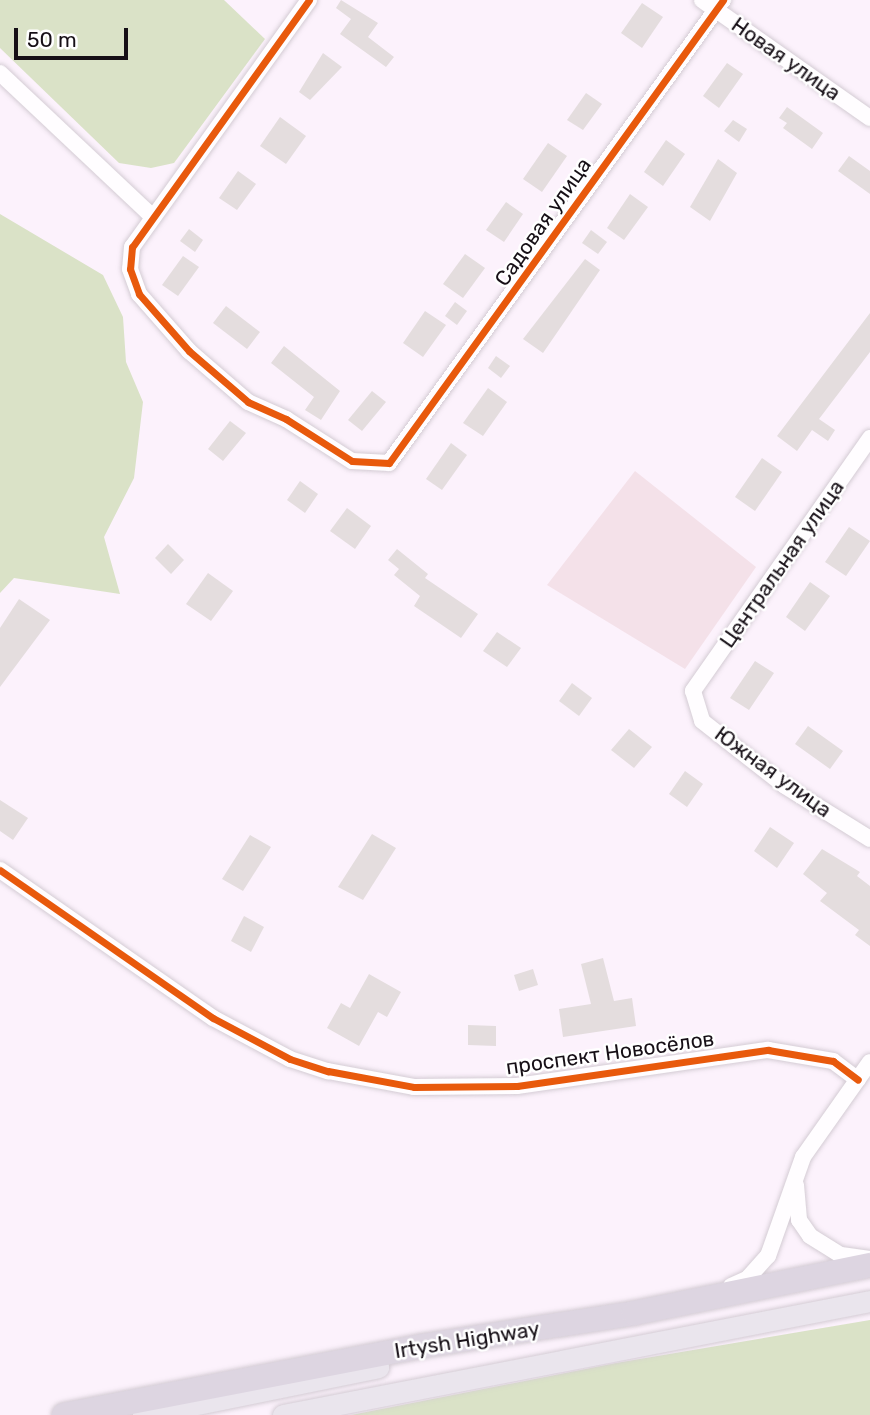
<!DOCTYPE html>
<html>
<head>
<meta charset="utf-8">
<style>
  body { margin:0 }
  #map { position:relative; width:870px; height:1415px; overflow:hidden; background:#fcf2fc; font-family:Rubik,sans-serif }
  div>[style] { position:absolute }
  .industrial>* { inset:0; background:#f4e1e9 }
  .green>* { inset:0; background:#dae2c7 }
  .building>* { inset:0; background:#e4ddde }
  .roads { filter:drop-shadow(0 0 2px #d4ccd4) drop-shadow(0 0 2px #d4ccd4) }
  .minor>* { height:16px; margin:-8px; padding:0 8px; transform-origin:8px; border-radius:8px; background:#fffdff }
  .major>* { height:21px; margin:-10.5px; padding:0 10.5px; transform-origin:10.5px; border-radius:10.5px; background:#eae5ed }
  .highway>* { height:24px; margin:-12px; padding:0 12px; transform-origin:12px; border-radius:12px; background:#ddd5e1 }
  .cycleway>* { height:7px; margin:-3.5px; padding:0 3.5px; transform-origin:3.5px; border-radius:3.5px; background:#e8590c }
  span { translate:-50% -50%; white-space:nowrap; text-align:center; line-height:1.15; -webkit-text-stroke:5px #fff; paint-order:stroke }
  .street-label { font-size:21px; color:#160f16 }
  .scale { position:absolute; left:14px; top:28px; width:114px; height:32px; box-sizing:border-box; border:4px solid #160f16; border-top:0; padding-left:9px; font-size:21px; line-height:24px; white-space:nowrap; color:#160f16; -webkit-text-stroke:5px #fff; paint-order:stroke }
</style>
</head>
<body>
<div id="map">
  <div class="industrial">
    <div style="clip-path:polygon(635px 471px,756px 567px,685px 669px,547px 585px)"></div>
  </div>
  <div class="green">
    <div style="clip-path:polygon(0 0,224px 0,265px 39px,174px 163px,151px 168px,119px 163px,0 48px)"></div>
    <div style="clip-path:polygon(0 214px,103px 275px,123px 317px,126px 362px,143px 402px,134px 478px,104px 537px,120px 594px,14px 578px,0 593px)"></div>
    <div style="clip-path:polygon(870px 1320px,870px 1415px,351px 1415px,616px 1363px)"></div>
  </div>
  <div class="building">
    <div style="clip-path:polygon(341px 0,378px 23px,368px 37px,394px 57px,386px 67px,340px 34px,351px 19px,336px 8px)"></div>
    <div style="clip-path:polygon(642px 3px,663px 17px,642px 48px,621px 33px)"></div>
    <div style="clip-path:polygon(323px 53px,342px 67px,310px 100px,299px 92px)"></div>
    <div style="clip-path:polygon(727px 63px,743px 74px,719px 108px,703px 96px)"></div>
    <div style="clip-path:polygon(586px 93px,602px 104px,583px 130px,567px 120px)"></div>
    <div style="clip-path:polygon(787px 107px,823px 133px,812px 149px,783px 128px,787px 123px,779px 118px)"></div>
    <div style="clip-path:polygon(280px 117px,306px 136px,286px 164px,260px 146px)"></div>
    <div style="clip-path:polygon(733px 120px,747px 129px,739px 142px,724px 131px)"></div>
    <div style="clip-path:polygon(666px 140px,685px 154px,663px 186px,644px 172px)"></div>
    <div style="clip-path:polygon(548px 143px,567px 156px,542px 192px,523px 179px)"></div>
    <div style="clip-path:polygon(849px 156px,870px 171px,870px 194px,838px 171px)"></div>
    <div style="clip-path:polygon(718px 159px,737px 173px,710px 221px,690px 207px)"></div>
    <div style="clip-path:polygon(238px 171px,256px 184px,237px 210px,219px 198px)"></div>
    <div style="clip-path:polygon(630px 194px,648px 207px,624px 240px,607px 228px)"></div>
    <div style="clip-path:polygon(506px 202px,523px 214px,504px 242px,486px 230px)"></div>
    <div style="clip-path:polygon(189px 229px,203px 240px,195px 252px,180px 241px)"></div>
    <div style="clip-path:polygon(591px 230px,607px 242px,598px 254px,582px 243px)"></div>
    <div style="clip-path:polygon(465px 254px,485px 268px,463px 298px,443px 284px)"></div>
    <div style="clip-path:polygon(183px 256px,199px 267px,178px 296px,162px 285px)"></div>
    <div style="clip-path:polygon(585px 259px,600px 270px,543px 353px,523px 339px)"></div>
    <div style="clip-path:polygon(455px 302px,467px 311px,457px 325px,445px 316px)"></div>
    <div style="clip-path:polygon(226px 306px,260px 332px,247px 349px,213px 323px)"></div>
    <div style="clip-path:polygon(425px 311px,446px 325px,423px 357px,403px 343px)"></div>
    <div style="clip-path:polygon(870px 313px,870px 352px,819px 419px,835px 430px,828px 441px,812px 430px,797px 451px,777px 436px)"></div>
    <div style="clip-path:polygon(284px 346px,340px 391px,321px 420px,305px 410px,314px 397px,271px 363px)"></div>
    <div style="clip-path:polygon(496px 356px,510px 366px,501px 378px,488px 368px)"></div>
    <div style="clip-path:polygon(488px 388px,507px 402px,483px 436px,463px 423px)"></div>
    <div style="clip-path:polygon(372px 391px,386px 402px,362px 431px,348px 420px)"></div>
    <div style="clip-path:polygon(230px 421px,246px 433px,223px 461px,208px 449px)"></div>
    <div style="clip-path:polygon(451px 443px,467px 455px,442px 490px,426px 479px)"></div>
    <div style="clip-path:polygon(762px 458px,782px 472px,755px 511px,735px 497px)"></div>
    <div style="clip-path:polygon(300px 481px,318px 494px,305px 513px,287px 500px)"></div>
    <div style="clip-path:polygon(347px 508px,371px 526px,355px 549px,330px 531px)"></div>
    <div style="clip-path:polygon(849px 527px,870px 541px,846px 576px,825px 562px)"></div>
    <div style="clip-path:polygon(168px 544px,184px 560px,171px 574px,155px 558px)"></div>
    <div style="clip-path:polygon(397px 549px,428px 574px,425px 578px,478px 614px,461px 638px,414px 606px,420px 596px,394px 575px,399px 569px,388px 560px)"></div>
    <div style="clip-path:polygon(208px 573px,233px 591px,211px 621px,186px 604px)"></div>
    <div style="clip-path:polygon(810px 582px,830px 596px,805px 631px,786px 617px)"></div>
    <div style="clip-path:polygon(19px 599px,50px 620px,0 687px,0 628px)"></div>
    <div style="clip-path:polygon(497px 632px,521px 648px,507px 667px,483px 651px)"></div>
    <div style="clip-path:polygon(755px 661px,774px 673px,749px 710px,730px 698px)"></div>
    <div style="clip-path:polygon(572px 683px,592px 698px,579px 716px,559px 701px)"></div>
    <div style="clip-path:polygon(808px 726px,843px 751px,830px 769px,795px 744px)"></div>
    <div style="clip-path:polygon(629px 729px,652px 747px,634px 768px,611px 750px)"></div>
    <div style="clip-path:polygon(685px 771px,703px 784px,687px 807px,669px 794px)"></div>
    <div style="clip-path:polygon(0 800px,28px 818px,13px 840px,0 831px)"></div>
    <div style="clip-path:polygon(770px 827px,794px 843px,777px 868px,754px 851px)"></div>
    <div style="clip-path:polygon(372px 834px,396px 848px,363px 900px,338px 887px)"></div>
    <div style="clip-path:polygon(250px 835px,271px 847px,243px 891px,222px 879px)"></div>
    <div style="clip-path:polygon(822px 849px,860px 872px,857px 876px,870px 886px,870px 946px,855px 935px,859px 930px,820px 901px,827px 893px,803px 874px)"></div>
    <div style="clip-path:polygon(244px 916px,264px 927px,251px 952px,231px 941px)"></div>
    <div style="clip-path:polygon(603px 958px,614px 1001px,632px 998px,636px 1026px,563px 1037px,559px 1009px,591px 1004px,581px 964px)"></div>
    <div style="clip-path:polygon(533px 969px,538px 985px,519px 991px,514px 975px)"></div>
    <div style="clip-path:polygon(369px 974px,401px 992px,387px 1017px,378px 1012px,359px 1046px,327px 1028px,341px 1003px,350px 1008px)"></div>
    <div style="clip-path:polygon(468px 1025px,496px 1026px,496px 1046px,468px 1045px)"></div>
  </div>
  <div class="roads">
    <div class="minor">
      <div style="left:309px;top:0;width:304px;rotate:125.6deg"></div>
      <div style="left:132px;top:247px;width:22px;rotate:95deg"></div>
      <div style="left:130px;top:269px;width:27px;rotate:70deg"></div>
      <div style="left:139px;top:294px;width:76px;rotate:48.7deg"></div>
      <div style="left:189px;top:351px;width:78px;rotate:40.8deg"></div>
      <div style="left:248px;top:402px;width:42px;rotate:24.1deg"></div>
      <div style="left:286px;top:419px;width:78px;rotate:32.5deg"></div>
      <div style="left:352px;top:461px;width:37px;rotate:3deg"></div>
      <div style="left:389px;top:463px;width:571px;rotate:-54.19deg"></div>
      <div style="left:702px;top:0;width:205px;rotate:35.1deg"></div>
      <div style="left:0;top:73px;width:210px;rotate:43.3deg"></div>
      <div style="left:870px;top:438px;width:309px;rotate:125deg"></div>
      <div style="left:693px;top:691px;width:31px;rotate:73deg"></div>
      <div style="left:702px;top:721px;width:105px;rotate:38.1deg"></div>
      <div style="left:785px;top:786px;width:100px;rotate:31.9deg"></div>
      <div style="left:0;top:870px;width:259px;rotate:34.8deg"></div>
      <div style="left:213px;top:1018px;width:87px;rotate:28deg"></div>
      <div style="left:290px;top:1059px;width:40px;rotate:18deg"></div>
      <div style="left:328px;top:1071px;width:87px;rotate:10.5deg"></div>
      <div style="left:414px;top:1087px;width:103px;rotate:-0.6deg"></div>
      <div style="left:517px;top:1086px;width:254px;rotate:-8.2deg"></div>
      <div style="left:768px;top:1050px;width:66px;rotate:9.6deg"></div>
      <div style="left:833px;top:1061px;width:31px;rotate:37deg"></div>
      <div style="left:796px;top:1185px;width:35px;rotate:85deg"></div>
      <div style="left:799px;top:1220px;width:19px;rotate:55deg"></div>
      <div style="left:810px;top:1236px;width:36px;rotate:32deg"></div>
      <div style="left:841px;top:1255px;width:29px;rotate:8deg"></div>
      <div style="left:731px;top:1286px;width:17px;rotate:-24deg"></div>
      <div style="left:747px;top:1279px;width:31px;rotate:-48deg"></div>
      <div style="left:768px;top:1256px;width:105px;rotate:-70.5deg"></div>
      <div style="left:803px;top:1157px;width:116px;rotate:-54.8deg"></div>
    </div>
    <div class="major">
      <div style="left:143px;top:1415px;width:240px;rotate:-11.5deg"></div>
      <div style="left:283px;top:1415px;width:598px;rotate:-10.99deg"></div>
    </div>
    <div class="highway">
      <div style="left:64px;top:1415px;width:365px;rotate:-10.9deg"></div>
      <div style="left:422px;top:1346px;width:215px;rotate:-8.8deg"></div>
      <div style="left:634px;top:1313px;width:241px;rotate:-11.5deg"></div>
    </div>
  </div>
  <div class="cycleway">
    <div style="left:309px;top:0;width:304px;rotate:125.6deg"></div>
    <div style="left:132px;top:247px;width:22px;rotate:95deg"></div>
    <div style="left:130px;top:269px;width:27px;rotate:70deg"></div>
    <div style="left:139px;top:294px;width:76px;rotate:48.7deg"></div>
    <div style="left:189px;top:351px;width:78px;rotate:40.8deg"></div>
    <div style="left:248px;top:402px;width:42px;rotate:24.1deg"></div>
    <div style="left:286px;top:419px;width:78px;rotate:32.5deg"></div>
    <div style="left:352px;top:461px;width:37px;rotate:3deg"></div>
    <div style="left:389px;top:463px;width:571px;rotate:-54.19deg"></div>
    <div style="left:0;top:870px;width:259px;rotate:34.8deg"></div>
    <div style="left:213px;top:1018px;width:87px;rotate:28deg"></div>
    <div style="left:290px;top:1059px;width:40px;rotate:18deg"></div>
    <div style="left:328px;top:1071px;width:87px;rotate:10.5deg"></div>
    <div style="left:414px;top:1087px;width:103px;rotate:-0.6deg"></div>
    <div style="left:517px;top:1086px;width:254px;rotate:-8.2deg"></div>
    <div style="left:768px;top:1050px;width:66px;rotate:9.6deg"></div>
    <div style="left:833px;top:1061px;width:31px;rotate:37deg"></div>
  </div>
  <div class="street-label">
    <span style="left:786px;top:59px;rotate:35deg">Новая улица</span>
    <span style="left:543px;top:222px;rotate:-55deg">Садовая улица</span>
    <span style="left:782px;top:564px;rotate:-55deg">Центральная улица</span>
    <span style="left:773px;top:772px;rotate:36deg">Южная улица</span>
    <span style="left:610px;top:1053px;rotate:-8deg">проспект Новосёлов</span>
    <span style="left:467px;top:1340px;rotate:-9deg">Irtysh Highway</span>
  </div>
  <div class="scale">50 m</div>
</div>
</body>
</html>
